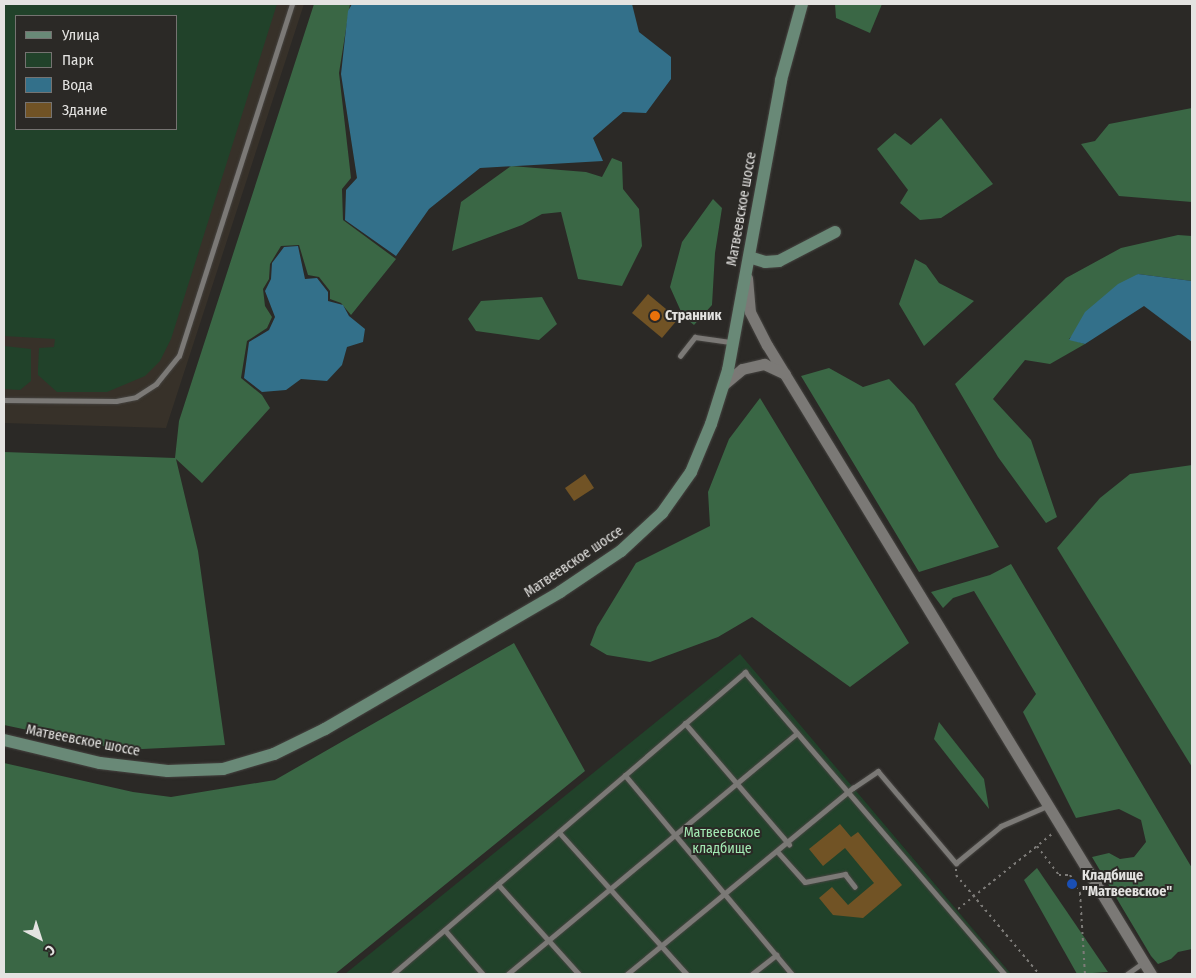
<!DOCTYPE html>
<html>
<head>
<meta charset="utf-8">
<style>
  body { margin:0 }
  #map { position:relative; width:1196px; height:978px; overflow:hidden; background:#2b2926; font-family:"Fira Sans Condensed",sans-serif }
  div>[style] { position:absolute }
  .built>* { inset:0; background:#373129 }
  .green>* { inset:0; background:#21422a }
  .forest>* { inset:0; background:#3a6745 }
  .water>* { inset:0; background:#33708a }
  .building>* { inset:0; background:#715325 }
  .path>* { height:2px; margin-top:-1px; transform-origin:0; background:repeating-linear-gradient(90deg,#7d7b78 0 2.5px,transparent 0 6.5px) }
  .roads { filter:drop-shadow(0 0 1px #464441) drop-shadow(0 0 1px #464441) }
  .service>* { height:4.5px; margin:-2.25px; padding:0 2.25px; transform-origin:2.25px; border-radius:2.25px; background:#7b7976 }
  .tertiary>* { height:11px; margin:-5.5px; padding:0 5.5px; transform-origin:5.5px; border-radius:5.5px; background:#7b7976 }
  .secondary>* { height:12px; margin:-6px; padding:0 6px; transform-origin:6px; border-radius:6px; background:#698977 }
  .dots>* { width:14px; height:14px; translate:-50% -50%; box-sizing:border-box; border:2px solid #2b2926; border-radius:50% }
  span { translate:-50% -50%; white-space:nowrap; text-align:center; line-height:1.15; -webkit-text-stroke:4px #2b2926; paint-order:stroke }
  .street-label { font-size:14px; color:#e4e3e1 }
  .poi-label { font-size:14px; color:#e4e3e1; font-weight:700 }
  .left { translate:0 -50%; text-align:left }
  .park-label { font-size:14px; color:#a3eab3 }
  .frame { position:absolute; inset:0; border:5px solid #e4e3e1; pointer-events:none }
  .legend { position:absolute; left:15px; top:15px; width:162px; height:115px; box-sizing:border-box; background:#2b2926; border:1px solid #757371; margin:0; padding:6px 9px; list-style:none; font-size:15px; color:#e4e3e1 }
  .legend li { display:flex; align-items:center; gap:10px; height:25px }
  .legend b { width:25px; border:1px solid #757371 }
  .north { position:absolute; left:15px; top:913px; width:50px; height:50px; -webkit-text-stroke:4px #2b2926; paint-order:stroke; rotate:140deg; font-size:14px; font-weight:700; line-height:20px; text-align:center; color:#e4e3e1 }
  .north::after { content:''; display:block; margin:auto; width:18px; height:22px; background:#e4e3e1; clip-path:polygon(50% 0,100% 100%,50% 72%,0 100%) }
</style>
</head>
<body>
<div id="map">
  <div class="built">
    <div style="clip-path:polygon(evenodd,4px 4px,304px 4px,166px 428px,4px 423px,4px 4px,16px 16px,176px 16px,176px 129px,16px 129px,16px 16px)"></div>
  </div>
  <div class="green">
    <div style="clip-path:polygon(evenodd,4px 4px,277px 4px,171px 339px,160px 361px,145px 376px,107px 392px,57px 392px,38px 375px,38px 369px,39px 348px,54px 347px,55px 339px,4px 336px,4px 4px,16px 16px,176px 16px,176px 129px,16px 129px,16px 16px)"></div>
    <div style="clip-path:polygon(4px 346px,31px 349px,31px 381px,20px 390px,4px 389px)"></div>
    <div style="clip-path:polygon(740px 654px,1011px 974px,345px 974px)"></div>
  </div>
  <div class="forest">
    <div style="clip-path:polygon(314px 4px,350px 4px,339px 73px,351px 178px,342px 189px,343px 220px,396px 259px,351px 315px,341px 303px,330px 299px,330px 291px,319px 277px,308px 275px,299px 245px,281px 246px,270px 264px,269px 279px,263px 289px,265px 306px,272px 317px,267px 328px,247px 341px,241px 378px,262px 395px,270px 408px,202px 483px,176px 459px,198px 551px,225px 745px,122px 750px,4px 725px,4px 452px,175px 458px,179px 421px)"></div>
    <div style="clip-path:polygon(835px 4px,882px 4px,870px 33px,836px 18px)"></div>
    <div style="clip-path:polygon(1192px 108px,1192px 202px,1119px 196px,1081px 144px,1095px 141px,1109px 124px)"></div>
    <div style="clip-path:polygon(941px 118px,993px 184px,941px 218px,920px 220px,900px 203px,908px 190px,877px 149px,895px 133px,911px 145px)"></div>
    <div style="clip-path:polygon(612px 158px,622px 162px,623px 189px,639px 209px,642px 246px,622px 286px,578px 279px,561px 212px,542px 214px,522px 225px,452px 251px,461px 202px,511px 166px,586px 172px,602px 177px)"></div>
    <div style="clip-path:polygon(713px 199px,722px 208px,715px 253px,712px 305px,694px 325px,683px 316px,670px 287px,682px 242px)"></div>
    <div style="clip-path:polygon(1178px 235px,1192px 236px,1192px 281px,1138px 274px,1069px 339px,1085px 344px,1050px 364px,1025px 360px,993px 399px,1031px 440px,1057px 517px,1046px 523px,998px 457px,955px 384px,1066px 278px,1121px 248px)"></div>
    <div style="clip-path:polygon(915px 259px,926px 265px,939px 283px,974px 301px,924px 346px,899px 304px)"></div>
    <div style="clip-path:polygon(542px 297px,557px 324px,539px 340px,476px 331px,468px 319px,481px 301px)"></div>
    <div style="clip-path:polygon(829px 368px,863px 387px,889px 379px,914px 405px,999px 547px,919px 572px,801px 376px)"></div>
    <div style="clip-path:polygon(760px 398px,909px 643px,850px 687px,752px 617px,718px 637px,650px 662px,607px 655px,590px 645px,597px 627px,636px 563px,710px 526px,708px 492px,729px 439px)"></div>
    <div style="clip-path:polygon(1192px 465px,1192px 767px,1057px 548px,1100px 498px,1130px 474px)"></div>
    <div style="clip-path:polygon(1011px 564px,1192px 868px,1192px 949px,1178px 952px,1171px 959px,1158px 964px,1151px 956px,1092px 857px,1109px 853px,1120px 859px,1134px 857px,1146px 842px,1141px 820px,1119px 809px,1076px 818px,1023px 712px,1036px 694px,974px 591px,953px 598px,943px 608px,931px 592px,990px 575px)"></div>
    <div style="clip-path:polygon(514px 643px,585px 771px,335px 974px,4px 974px,4px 763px,133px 792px,171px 797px,275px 780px)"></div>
    <div style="clip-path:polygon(939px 722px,984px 779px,989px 809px,934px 739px)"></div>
    <div style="clip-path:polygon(1037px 868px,1108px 972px,1077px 974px,1024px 880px)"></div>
  </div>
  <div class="water">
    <div style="clip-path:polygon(352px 4px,632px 4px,639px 32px,671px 57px,671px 79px,646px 113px,623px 112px,593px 138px,603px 161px,480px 168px,429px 209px,396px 256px,345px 220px,346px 190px,357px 178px,341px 74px,348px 11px)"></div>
    <div style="clip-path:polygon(298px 246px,305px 279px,317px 278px,328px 292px,328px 301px,343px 305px,349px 316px,365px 329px,363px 342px,347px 347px,342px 365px,327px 381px,301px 379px,286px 390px,262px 392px,244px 378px,249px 342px,269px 330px,275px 317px,265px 291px,271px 279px,272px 263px,284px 247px)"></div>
    <div style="clip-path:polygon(1138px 274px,1192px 281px,1192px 342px,1144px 306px,1085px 344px,1069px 340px,1085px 312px,1118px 284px)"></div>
  </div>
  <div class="building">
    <div style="clip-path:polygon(648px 294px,678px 319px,662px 338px,632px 313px)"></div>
    <div style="clip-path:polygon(585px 474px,594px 488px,574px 501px,565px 488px)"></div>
    <div style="clip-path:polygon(840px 824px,851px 837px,858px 832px,902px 885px,863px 918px,833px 915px,819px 898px,832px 887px,848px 905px,874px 883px,845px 848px,823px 866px,809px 849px)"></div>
  </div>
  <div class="path">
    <div style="left:1037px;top:846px;width:36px;rotate:53deg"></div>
    <div style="left:1059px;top:875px;width:11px"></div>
    <div style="left:1070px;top:875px;width:21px;rotate:61deg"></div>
    <div style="left:1080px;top:893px;width:81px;rotate:86.5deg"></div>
    <div style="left:956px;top:869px;width:6px;rotate:90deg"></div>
    <div style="left:956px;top:875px;width:129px;rotate:50deg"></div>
    <div style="left:958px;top:909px;width:120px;rotate:-38.6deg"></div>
  </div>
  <div class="roads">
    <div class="service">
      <div style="left:680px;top:356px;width:24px;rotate:-52deg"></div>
      <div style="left:695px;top:337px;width:37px;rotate:8deg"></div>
      <div style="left:4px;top:400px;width:112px;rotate:0.5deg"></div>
      <div style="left:116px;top:401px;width:20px;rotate:-11deg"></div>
      <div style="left:136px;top:397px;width:24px;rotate:-33deg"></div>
      <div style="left:156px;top:384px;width:36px;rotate:-51deg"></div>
      <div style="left:179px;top:356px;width:370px;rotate:-72.2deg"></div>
      <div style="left:685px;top:723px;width:160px;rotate:49.3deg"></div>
      <div style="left:625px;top:775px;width:260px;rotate:50deg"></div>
      <div style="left:559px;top:832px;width:191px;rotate:48deg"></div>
      <div style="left:778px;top:852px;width:40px;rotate:48deg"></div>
      <div style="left:805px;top:882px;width:41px;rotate:-11.3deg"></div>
      <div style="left:845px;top:874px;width:16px;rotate:52deg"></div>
      <div style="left:498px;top:884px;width:121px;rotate:48deg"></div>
      <div style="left:445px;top:930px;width:58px;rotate:49.2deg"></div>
      <div style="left:393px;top:974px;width:464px;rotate:-40.6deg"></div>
      <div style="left:745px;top:672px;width:399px;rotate:49.3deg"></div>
      <div style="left:508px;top:974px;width:376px;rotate:-39.8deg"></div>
      <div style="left:627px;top:974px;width:293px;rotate:-39.5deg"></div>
      <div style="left:853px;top:788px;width:30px;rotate:-34deg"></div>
      <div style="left:878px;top:771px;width:121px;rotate:49.7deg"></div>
      <div style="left:956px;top:863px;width:58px;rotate:-39.4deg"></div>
      <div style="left:1001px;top:826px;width:50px;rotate:-23.5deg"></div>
      <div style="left:752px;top:974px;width:31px;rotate:-38deg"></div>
      <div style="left:1127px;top:974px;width:19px;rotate:-35deg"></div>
    </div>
    <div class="tertiary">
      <div style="left:747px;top:278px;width:34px;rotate:85deg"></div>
      <div style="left:750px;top:312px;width:37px;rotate:63deg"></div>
      <div style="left:767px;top:345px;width:737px;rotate:58.6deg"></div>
      <div style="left:723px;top:385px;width:25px;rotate:-40deg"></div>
      <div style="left:742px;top:369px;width:23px;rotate:-13deg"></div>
      <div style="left:764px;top:364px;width:23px;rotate:25deg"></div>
    </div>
    <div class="secondary">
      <div style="left:749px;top:257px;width:17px;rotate:17deg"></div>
      <div style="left:765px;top:262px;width:14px;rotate:-4deg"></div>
      <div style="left:779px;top:261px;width:63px;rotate:-27.4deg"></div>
      <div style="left:4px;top:740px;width:99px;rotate:13.5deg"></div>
      <div style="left:100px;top:763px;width:68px;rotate:6.7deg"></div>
      <div style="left:168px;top:771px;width:55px;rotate:-2.1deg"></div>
      <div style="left:223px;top:769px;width:53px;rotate:-16.4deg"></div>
      <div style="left:274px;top:754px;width:57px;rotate:-26.1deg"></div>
      <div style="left:325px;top:729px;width:272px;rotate:-30.2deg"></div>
      <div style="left:560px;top:592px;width:73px;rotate:-33.9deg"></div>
      <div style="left:621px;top:551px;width:56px;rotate:-42.8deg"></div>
      <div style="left:662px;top:513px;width:50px;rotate:-54.7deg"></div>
      <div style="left:691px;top:472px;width:52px;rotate:-67.4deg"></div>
      <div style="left:711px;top:424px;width:57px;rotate:-72.5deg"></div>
      <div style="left:728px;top:370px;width:295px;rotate:-79.6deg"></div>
      <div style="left:781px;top:80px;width:79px;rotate:-74.6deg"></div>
    </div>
  </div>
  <div class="dots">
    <div style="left:655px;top:316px;background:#e8710a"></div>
    <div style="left:1072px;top:884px;background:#1a4fb4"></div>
  </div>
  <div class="street-label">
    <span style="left:742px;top:209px;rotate:-80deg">Матвеевское шоссе</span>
    <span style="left:574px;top:562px;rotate:-34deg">Матвеевское шоссе</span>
    <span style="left:83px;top:741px;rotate:11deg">Матвеевское шоссе</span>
  </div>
  <div class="poi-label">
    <span class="left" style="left:665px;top:316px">Странник</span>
    <span class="left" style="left:1082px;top:884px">Кладбище<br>"Матвеевское"</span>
  </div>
  <div class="park-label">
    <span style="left:722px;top:841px">Матвеевское<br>кладбище</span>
  </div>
  <div class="frame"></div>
  <ul class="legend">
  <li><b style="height:6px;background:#698977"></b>Улица</li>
  <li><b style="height:14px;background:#21422a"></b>Парк</li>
  <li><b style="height:14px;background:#33708a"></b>Вода</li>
  <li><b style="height:14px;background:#715325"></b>Здание</li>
  </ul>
  <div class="north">С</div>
</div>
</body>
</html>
